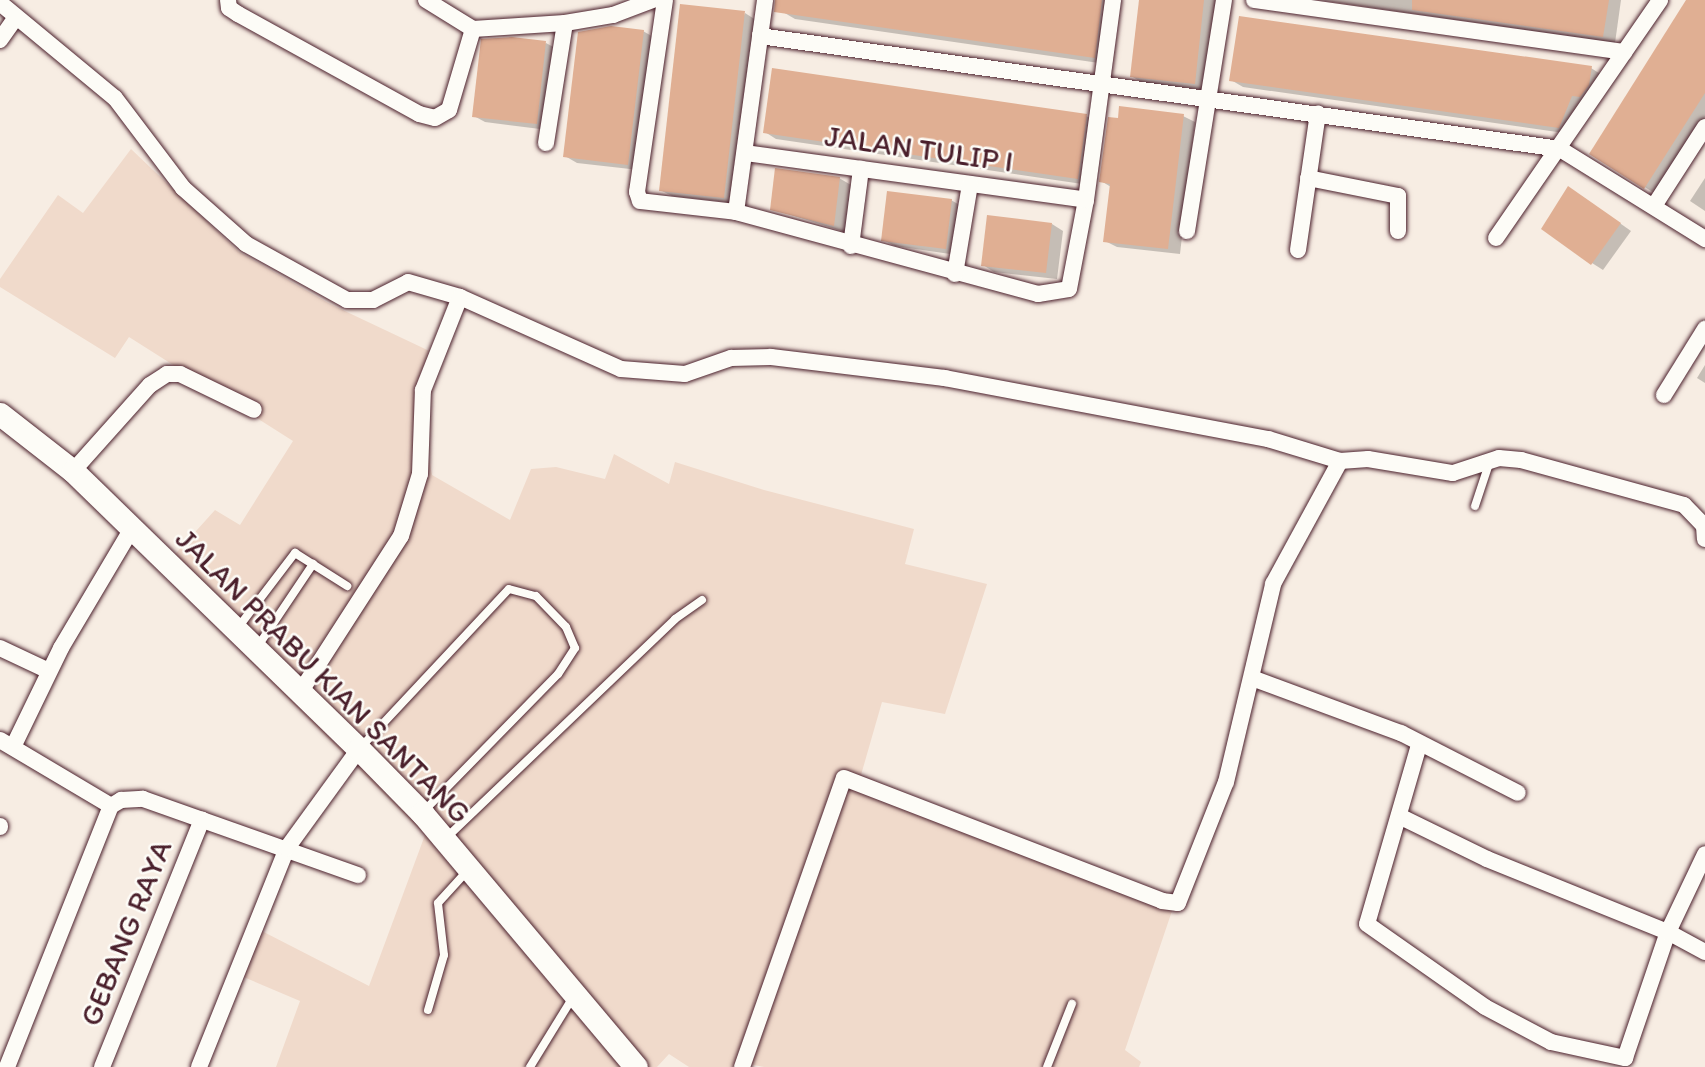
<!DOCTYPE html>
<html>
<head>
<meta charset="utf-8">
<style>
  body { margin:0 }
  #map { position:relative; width:1705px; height:1067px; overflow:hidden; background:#f7ede3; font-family:Itim,sans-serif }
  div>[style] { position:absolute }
  .built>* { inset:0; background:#f0dacb }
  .shadow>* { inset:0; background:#0003 }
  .building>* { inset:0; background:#e0af93 }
  .roads { filter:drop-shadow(0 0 2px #4a1f2b) drop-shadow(0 0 2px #4a1f2b) }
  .service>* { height:8px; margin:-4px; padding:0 4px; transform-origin:4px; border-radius:4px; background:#fdfcf7 }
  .minor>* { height:16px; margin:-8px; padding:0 8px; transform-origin:8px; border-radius:8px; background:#fdfcf7 }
  .secondary>* { height:23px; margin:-11.5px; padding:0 11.5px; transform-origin:11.5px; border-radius:11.5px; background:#fdfcf7 }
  span { translate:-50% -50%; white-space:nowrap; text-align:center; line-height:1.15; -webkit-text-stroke:5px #fdfcf7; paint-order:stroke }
  .street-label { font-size:30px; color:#4a1f2b }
</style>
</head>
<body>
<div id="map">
  <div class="built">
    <div style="clip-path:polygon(131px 149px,239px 252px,330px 304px,440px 356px,421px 414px,432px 475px,510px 520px,531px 469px,556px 467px,605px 479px,614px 454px,669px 484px,675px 462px,764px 490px,914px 529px,905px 564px,987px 584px,945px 714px,882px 702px,861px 775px,1175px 902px,1125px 1050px,1141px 1062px,1139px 1067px,764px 1067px,739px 1062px,737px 1067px,689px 1067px,669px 1054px,657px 1067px,276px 1067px,300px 1001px,232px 972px,250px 925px,369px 986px,425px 835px,160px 571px,215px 510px,240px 525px,293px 441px,129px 337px,115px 358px,0 287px,0 279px,58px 195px,83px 213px)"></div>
  </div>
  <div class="shadow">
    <div style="clip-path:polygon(785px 0,1113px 0,1106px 64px,795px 19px,783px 12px)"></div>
    <div style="clip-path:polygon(1140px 0,1216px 0,1206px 90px,1143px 83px,1131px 76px)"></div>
    <div style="clip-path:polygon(1319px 0,1621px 0,1615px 43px)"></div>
    <div style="clip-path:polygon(1688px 0,1705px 0,1705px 117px,1656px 194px,1591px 154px)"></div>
    <div style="clip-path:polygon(745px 13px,756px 20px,735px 203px,672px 196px,660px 190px)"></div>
    <div style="clip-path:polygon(643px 31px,655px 38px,639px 170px,577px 163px,565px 156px)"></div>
    <div style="clip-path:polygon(546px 43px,557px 49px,548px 130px,485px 122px,474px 116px)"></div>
    <div style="clip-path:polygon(1591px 68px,1602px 75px,1571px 134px,1243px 87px,1231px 80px)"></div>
    <div style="clip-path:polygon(1086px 116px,1098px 122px,1089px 185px,776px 139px,765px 132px)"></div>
    <div style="clip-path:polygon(1183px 116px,1195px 122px,1180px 254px,1117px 247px,1105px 241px,1111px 187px,1101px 181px)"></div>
    <div style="clip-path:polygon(839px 178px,851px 185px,845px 232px,772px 209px)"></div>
    <div style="clip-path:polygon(1705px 178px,1705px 211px,1690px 201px)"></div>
    <div style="clip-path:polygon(1580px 195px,1631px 231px,1603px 270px,1592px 263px)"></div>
    <div style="clip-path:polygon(951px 200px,963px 207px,957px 255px,895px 246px,883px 240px)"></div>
    <div style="clip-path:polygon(1052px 224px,1063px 231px,1057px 279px,994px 272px,983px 265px)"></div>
    <div style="clip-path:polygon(1705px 365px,1705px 383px,1697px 378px)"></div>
  </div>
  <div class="building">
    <div style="clip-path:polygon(775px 0,1102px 0,1095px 58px,774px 12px)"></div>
    <div style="clip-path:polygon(1139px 0,1204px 0,1195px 84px,1130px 77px)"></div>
    <div style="clip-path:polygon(1412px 0,1609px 0,1603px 37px,1412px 10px)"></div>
    <div style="clip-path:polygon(1686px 0,1705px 0,1705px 93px,1644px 189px,1589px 154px)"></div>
    <div style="clip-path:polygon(680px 4px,745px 11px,724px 198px,659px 191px)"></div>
    <div style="clip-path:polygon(1239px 16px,1592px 66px,1589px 85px,1580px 97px,1572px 96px,1559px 128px,1229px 81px)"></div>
    <div style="clip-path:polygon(611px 26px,644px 30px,628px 165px,563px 157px,578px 32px)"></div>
    <div style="clip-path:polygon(512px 37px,546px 41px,537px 124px,472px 117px,481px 39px)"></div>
    <div style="clip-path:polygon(772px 68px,1087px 114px,1078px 179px,763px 133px)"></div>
    <div style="clip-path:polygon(1119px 106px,1184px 114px,1168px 249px,1103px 242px,1110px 184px,1099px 182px,1108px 117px,1118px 118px)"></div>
    <div style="clip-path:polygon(775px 168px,840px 177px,834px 226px,770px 210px)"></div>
    <div style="clip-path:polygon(1568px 186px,1621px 223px,1591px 265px,1541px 229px)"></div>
    <div style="clip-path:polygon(887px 191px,952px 199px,946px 249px,881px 241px)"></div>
    <div style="clip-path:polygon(987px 215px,1052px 223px,1046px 273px,981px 266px)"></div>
  </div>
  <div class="roads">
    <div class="service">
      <div style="left:1475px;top:506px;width:47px;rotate:-71.6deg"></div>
      <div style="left:237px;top:629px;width:96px;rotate:-52.7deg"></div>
      <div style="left:295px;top:553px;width:62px;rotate:32.4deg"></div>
      <div style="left:258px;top:646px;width:99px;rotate:-56.1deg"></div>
      <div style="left:361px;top:747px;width:216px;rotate:-46.9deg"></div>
      <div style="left:509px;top:589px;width:28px;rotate:15deg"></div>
      <div style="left:536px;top:596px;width:43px;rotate:45.9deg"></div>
      <div style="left:566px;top:627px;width:23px;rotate:67deg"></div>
      <div style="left:575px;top:648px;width:31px;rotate:123deg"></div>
      <div style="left:558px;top:674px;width:192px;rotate:134.4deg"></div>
      <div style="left:445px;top:839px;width:318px;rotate:-43.7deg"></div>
      <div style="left:675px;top:619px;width:33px;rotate:-35deg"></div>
      <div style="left:428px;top:1010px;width:57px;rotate:-73.8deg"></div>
      <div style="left:444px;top:955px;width:52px;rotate:-96.6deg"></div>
      <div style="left:438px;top:903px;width:45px;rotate:-47.7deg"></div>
      <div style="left:530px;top:1067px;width:82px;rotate:-58.4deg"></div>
      <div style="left:1047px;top:1067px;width:68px;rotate:-68.4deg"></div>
    </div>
    <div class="minor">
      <div style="left:228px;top:0;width:8px;rotate:83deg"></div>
      <div style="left:229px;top:8px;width:11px;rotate:34deg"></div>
      <div style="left:238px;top:14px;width:207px;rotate:28.9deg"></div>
      <div style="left:419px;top:114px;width:16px;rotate:14deg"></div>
      <div style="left:435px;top:118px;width:16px;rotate:-30deg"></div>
      <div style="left:449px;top:110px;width:84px;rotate:-73.5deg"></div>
      <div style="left:426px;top:0;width:55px;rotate:31.7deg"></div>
      <div style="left:473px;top:29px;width:92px;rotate:-3.7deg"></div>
      <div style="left:565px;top:23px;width:49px;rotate:-9.5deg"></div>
      <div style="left:613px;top:15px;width:43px;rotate:-20.6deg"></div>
      <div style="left:665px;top:0;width:194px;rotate:98.3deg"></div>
      <div style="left:637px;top:192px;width:9px;rotate:72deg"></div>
      <div style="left:640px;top:201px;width:97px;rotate:6.5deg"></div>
      <div style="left:736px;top:212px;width:313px;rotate:15.2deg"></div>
      <div style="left:1038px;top:294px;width:31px;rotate:-9deg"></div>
      <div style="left:1069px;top:289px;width:91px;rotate:-79.2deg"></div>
      <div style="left:1086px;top:200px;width:202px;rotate:-82.3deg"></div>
      <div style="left:1254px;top:0;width:374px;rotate:8deg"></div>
      <div style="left:0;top:3px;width:149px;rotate:39.6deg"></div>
      <div style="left:115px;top:98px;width:113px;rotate:52.9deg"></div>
      <div style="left:183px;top:188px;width:84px;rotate:41.6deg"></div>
      <div style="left:246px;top:244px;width:115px;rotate:29deg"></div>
      <div style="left:347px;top:300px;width:26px"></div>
      <div style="left:373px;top:300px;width:39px;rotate:-27deg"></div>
      <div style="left:408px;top:282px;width:54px;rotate:16.1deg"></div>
      <div style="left:460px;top:297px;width:176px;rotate:24.1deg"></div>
      <div style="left:621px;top:369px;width:64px;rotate:4.5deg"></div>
      <div style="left:685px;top:374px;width:49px;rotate:-19.2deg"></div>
      <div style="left:731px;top:358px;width:40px;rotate:-1.4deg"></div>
      <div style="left:771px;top:357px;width:175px;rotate:6.9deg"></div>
      <div style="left:945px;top:378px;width:329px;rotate:10.7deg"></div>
      <div style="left:1268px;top:439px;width:75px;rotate:17deg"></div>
      <div style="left:1340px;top:461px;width:28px;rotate:-4deg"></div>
      <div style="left:1368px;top:459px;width:86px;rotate:9.4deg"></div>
      <div style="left:1453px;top:473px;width:48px;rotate:-18.1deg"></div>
      <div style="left:1499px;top:458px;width:22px;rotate:5deg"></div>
      <div style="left:1521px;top:460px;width:169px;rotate:15.4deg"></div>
      <div style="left:1684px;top:505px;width:29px;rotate:46deg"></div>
      <div style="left:1704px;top:526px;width:13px;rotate:86deg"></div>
      <div style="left:760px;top:36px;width:808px;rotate:8.04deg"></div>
      <div style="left:1560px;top:149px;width:171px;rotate:31.8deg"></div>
      <div style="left:0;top:40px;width:28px;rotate:-55deg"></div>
      <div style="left:546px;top:143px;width:121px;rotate:-81deg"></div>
      <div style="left:745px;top:153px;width:344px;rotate:7.8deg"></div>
      <div style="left:1308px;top:178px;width:92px;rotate:11.3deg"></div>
      <div style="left:1398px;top:196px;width:35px;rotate:90deg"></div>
      <div style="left:1654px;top:206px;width:94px;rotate:-57.2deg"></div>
      <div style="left:736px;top:212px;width:214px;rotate:-82.2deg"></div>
      <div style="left:1187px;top:231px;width:234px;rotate:-80.9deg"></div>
      <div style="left:1496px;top:238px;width:289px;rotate:-55.4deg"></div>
      <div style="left:851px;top:246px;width:78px;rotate:-82.6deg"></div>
      <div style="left:1298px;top:250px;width:138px;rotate:-81.7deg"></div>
      <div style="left:955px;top:274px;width:91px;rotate:-80.5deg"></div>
      <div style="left:1664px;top:395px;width:78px;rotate:-58.2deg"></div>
      <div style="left:73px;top:471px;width:115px;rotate:-48.2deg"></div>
      <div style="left:150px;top:385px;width:20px;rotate:-33deg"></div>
      <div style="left:167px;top:374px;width:13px"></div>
      <div style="left:180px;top:374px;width:82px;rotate:25.9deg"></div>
      <div style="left:0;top:648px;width:54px;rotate:25.1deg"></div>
      <div style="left:1252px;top:678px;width:159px;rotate:20.3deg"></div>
      <div style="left:1401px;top:733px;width:131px;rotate:27.1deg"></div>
      <div style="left:301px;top:691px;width:184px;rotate:-57.2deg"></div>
      <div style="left:401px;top:536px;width:65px;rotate:-73deg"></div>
      <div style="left:420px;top:474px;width:84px;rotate:-88deg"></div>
      <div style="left:423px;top:390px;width:100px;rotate:-68.3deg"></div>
      <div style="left:0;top:740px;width:129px;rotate:30.7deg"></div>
      <div style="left:1419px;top:745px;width:186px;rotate:106.2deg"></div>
      <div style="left:1367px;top:924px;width:144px;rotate:35.1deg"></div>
      <div style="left:1485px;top:1007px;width:75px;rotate:27.9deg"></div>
      <div style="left:1551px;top:1042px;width:76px;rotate:12.2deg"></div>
      <div style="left:1625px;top:1058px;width:133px;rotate:-71.2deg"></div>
      <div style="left:1668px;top:932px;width:86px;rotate:-64.6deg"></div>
      <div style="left:13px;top:747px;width:110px;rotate:-64.1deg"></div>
      <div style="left:61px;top:648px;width:137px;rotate:-59.3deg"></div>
      <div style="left:1399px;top:816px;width:98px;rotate:26deg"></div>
      <div style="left:1487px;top:859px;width:195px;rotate:22deg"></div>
      <div style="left:1668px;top:932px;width:42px;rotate:28.4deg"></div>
      <div style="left:0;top:827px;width:1px;rotate:-90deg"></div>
      <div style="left:7px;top:1067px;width:281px;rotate:-68.3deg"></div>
      <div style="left:111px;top:806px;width:12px;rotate:-31deg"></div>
      <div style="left:121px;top:800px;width:22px;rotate:-3deg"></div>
      <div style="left:143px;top:799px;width:228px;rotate:19.5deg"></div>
      <div style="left:102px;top:1067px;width:267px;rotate:-68deg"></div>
      <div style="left:199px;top:1067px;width:236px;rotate:-68.1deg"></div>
      <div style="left:287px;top:848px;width:122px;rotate:-54deg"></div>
      <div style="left:742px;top:1067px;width:306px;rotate:-70.6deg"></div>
      <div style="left:844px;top:778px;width:341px;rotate:21.1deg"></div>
      <div style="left:1162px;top:901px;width:16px;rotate:7deg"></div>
      <div style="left:1178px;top:903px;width:130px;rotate:-68.4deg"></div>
      <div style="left:1226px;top:782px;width:204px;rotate:-76.6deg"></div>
      <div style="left:1273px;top:584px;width:140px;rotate:-61.4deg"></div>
    </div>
    <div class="secondary">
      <div style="left:0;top:414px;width:93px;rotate:38deg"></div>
      <div style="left:73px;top:471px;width:399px;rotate:44.2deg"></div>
      <div style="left:359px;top:749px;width:90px;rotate:45.5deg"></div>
      <div style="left:422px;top:813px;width:332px;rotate:49.9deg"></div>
    </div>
  </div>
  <div class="street-label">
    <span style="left:919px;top:149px;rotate:8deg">JALAN TULIP I</span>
    <span style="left:323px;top:676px;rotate:45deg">JALAN PRABU KIAN SANTANG</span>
    <span style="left:126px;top:933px;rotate:-68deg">GEBANG RAYA</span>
  </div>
</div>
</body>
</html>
